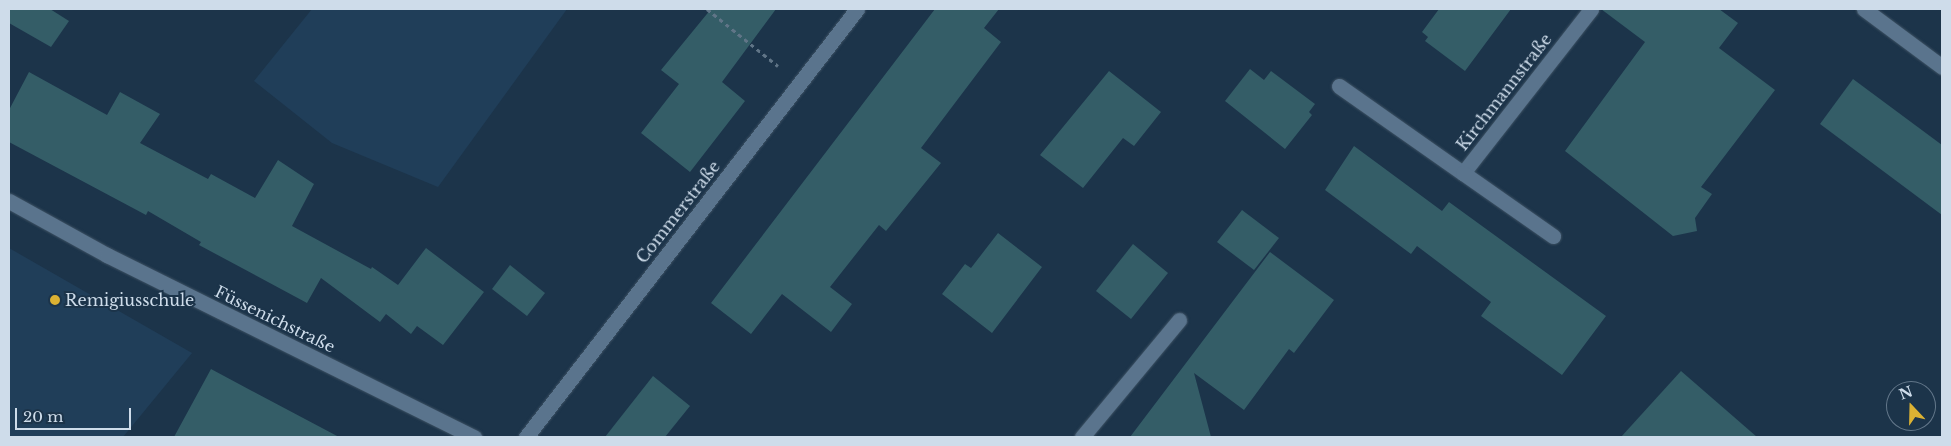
<!DOCTYPE html>
<html>
<head>
<meta charset="utf-8">
<style>
  body { margin:0 }
  #map { position:relative; width:1951px; height:446px; overflow:hidden; background:#1c344a; font-family:"Libre Baskerville",serif }
  div>[style] { position:absolute }
  .built>* { inset:0; background:#203e59 }
  .building>* { inset:0; background:#345d67 }
  .path>* { height:3px; margin-top:-1.5px; transform-origin:0; background:repeating-linear-gradient(90deg,#607587 0 4px,transparent 0 8px) }
  .roads { filter:drop-shadow(0 0 1px #3d5163) drop-shadow(0 0 1px #3d5163) }
  .minor>* { height:15px; margin:-7.5px; padding:0 7.5px; transform-origin:7.5px; border-radius:7.5px; background:#5a748d }
  .dots>* { width:14px; height:14px; translate:-50% -50%; box-sizing:border-box; border:2px solid #1c344a; border-radius:50% }
  span { translate:-50% -50%; white-space:nowrap; text-align:center; line-height:1.15; -webkit-text-stroke:4px #1c344a; paint-order:stroke }
  .street-label { font-size:16px; color:#cedcea }
  .poi-label { font-size:16px; color:#cedcea }
  .left { translate:0 -50%; text-align:left }
  .frame { position:absolute; inset:0; border:10px solid #cedcea; pointer-events:none }
  .north { position:absolute; left:1886px; top:381px; width:50px; height:50px; box-sizing:border-box; background:#1c344a; border:1px solid #63778a; border-radius:50%; rotate:339deg; font-size:14px; font-weight:700; line-height:20px; text-align:center; color:#cedcea }
  .north::after { content:''; display:block; margin:auto; width:18px; height:22px; background:#dcb233; clip-path:polygon(50% 0,100% 100%,50% 72%,0 100%) }
  .scale { position:absolute; left:15px; top:408px; width:116px; height:22px; box-sizing:border-box; border:2px solid #cedcea; border-top:0; padding-left:6px; font-size:15px; line-height:18px; white-space:nowrap; color:#cedcea; -webkit-text-stroke:4px #1c344a; paint-order:stroke }
</style>
</head>
<body>
<div id="map">
  <div class="built">
    <div style="clip-path:polygon(312px 9px,567px 9px,438px 187px,332px 143px,254px 81px)"></div>
    <div style="clip-path:polygon(9px 248px,192px 353px,123px 437px,9px 437px)"></div>
  </div>
  <div class="building">
    <div style="clip-path:polygon(9px 9px,50px 9px,69px 21px,51px 47px,9px 23px)"></div>
    <div style="clip-path:polygon(711px 9px,776px 9px,722px 82px,745px 101px,690px 172px,641px 133px,679px 84px,661px 70px)"></div>
    <div style="clip-path:polygon(935px 9px,999px 9px,984px 28px,1001px 42px,921px 148px,941px 163px,886px 231px,879px 225px,830px 287px,852px 304px,831px 332px,782px 294px,751px 334px,711px 303px)"></div>
    <div style="clip-path:polygon(1439px 9px,1511px 9px,1465px 71px,1425px 41px,1428px 37px,1422px 32px)"></div>
    <div style="clip-path:polygon(1601px 9px,1719px 9px,1738px 23px,1719px 48px,1775px 90px,1701px 187px,1712px 194px,1695px 218px,1697px 231px,1673px 236px,1565px 151px,1645px 42px)"></div>
    <div style="clip-path:polygon(1250px 69px,1264px 80px,1271px 71px,1315px 104px,1309px 112px,1312px 115px,1285px 149px,1225px 101px)"></div>
    <div style="clip-path:polygon(1109px 71px,1161px 112px,1134px 146px,1123px 138px,1083px 188px,1040px 155px)"></div>
    <div style="clip-path:polygon(29px 72px,107px 115px,120px 92px,160px 114px,140px 143px,208px 179px,211px 174px,255px 198px,278px 160px,314px 184px,292px 226px,371px 269px,372px 267px,398px 285px,426px 248px,484px 292px,443px 345px,417px 326px,411px 334px,386px 314px,380px 322px,321px 278px,307px 303px,199px 245px,201px 242px,148px 211px,146px 215px,9px 142px,9px 110px)"></div>
    <div style="clip-path:polygon(1853px 79px,1942px 145px,1942px 215px,1820px 124px)"></div>
    <div style="clip-path:polygon(1354px 146px,1442px 211px,1449px 202px,1606px 316px,1562px 375px,1481px 316px,1491px 302px,1417px 246px,1411px 254px,1325px 190px)"></div>
    <div style="clip-path:polygon(1242px 210px,1279px 238px,1254px 270px,1217px 242px)"></div>
    <div style="clip-path:polygon(998px 233px,1042px 267px,992px 333px,942px 294px,965px 264px,971px 268px)"></div>
    <div style="clip-path:polygon(1133px 244px,1168px 273px,1131px 319px,1096px 291px)"></div>
    <div style="clip-path:polygon(1270px 252px,1334px 300px,1294px 353px,1289px 349px,1244px 410px,1194px 373px,1211px 437px,1130px 437px)"></div>
    <div style="clip-path:polygon(510px 265px,545px 293px,527px 316px,492px 289px)"></div>
    <div style="clip-path:polygon(211px 369px,252px 391px,339px 437px,174px 437px)"></div>
    <div style="clip-path:polygon(1681px 371px,1757px 437px,1621px 437px)"></div>
    <div style="clip-path:polygon(653px 376px,690px 406px,665px 437px,605px 437px)"></div>
  </div>
  <div class="path">
    <div style="left:707px;top:9px;width:91px;rotate:38.8deg"></div>
  </div>
  <div class="roads">
    <div class="minor">
      <div style="left:1864px;top:9px;width:97px;rotate:36.6deg"></div>
      <div style="left:1339px;top:86px;width:151px;rotate:35.1deg"></div>
      <div style="left:1463px;top:173px;width:208px;rotate:-52deg"></div>
      <div style="left:1463px;top:173px;width:110px;rotate:35deg"></div>
      <div style="left:9px;top:201px;width:112px;rotate:28.9deg"></div>
      <div style="left:107px;top:255px;width:410px;rotate:26.4deg"></div>
      <div style="left:526px;top:437px;width:541px;rotate:-52.28deg"></div>
      <div style="left:1082px;top:437px;width:152px;rotate:-50.3deg"></div>
    </div>
  </div>
  <div class="dots">
    <div style="left:55px;top:300px;background:#dcb233"></div>
  </div>
  <div class="street-label">
    <span style="left:1504px;top:92px;rotate:-52deg">Kirchmannstraße</span>
    <span style="left:678px;top:212px;rotate:-52deg">Commerstraße</span>
    <span style="left:275px;top:319px;rotate:26deg">Füssenichstraße</span>
  </div>
  <div class="poi-label">
    <span class="left" style="left:65px;top:300px">Remigiusschule</span>
  </div>
  <div class="frame"></div>
  <div class="north">N</div>
  <div class="scale">20 m</div>
</div>
</body>
</html>
